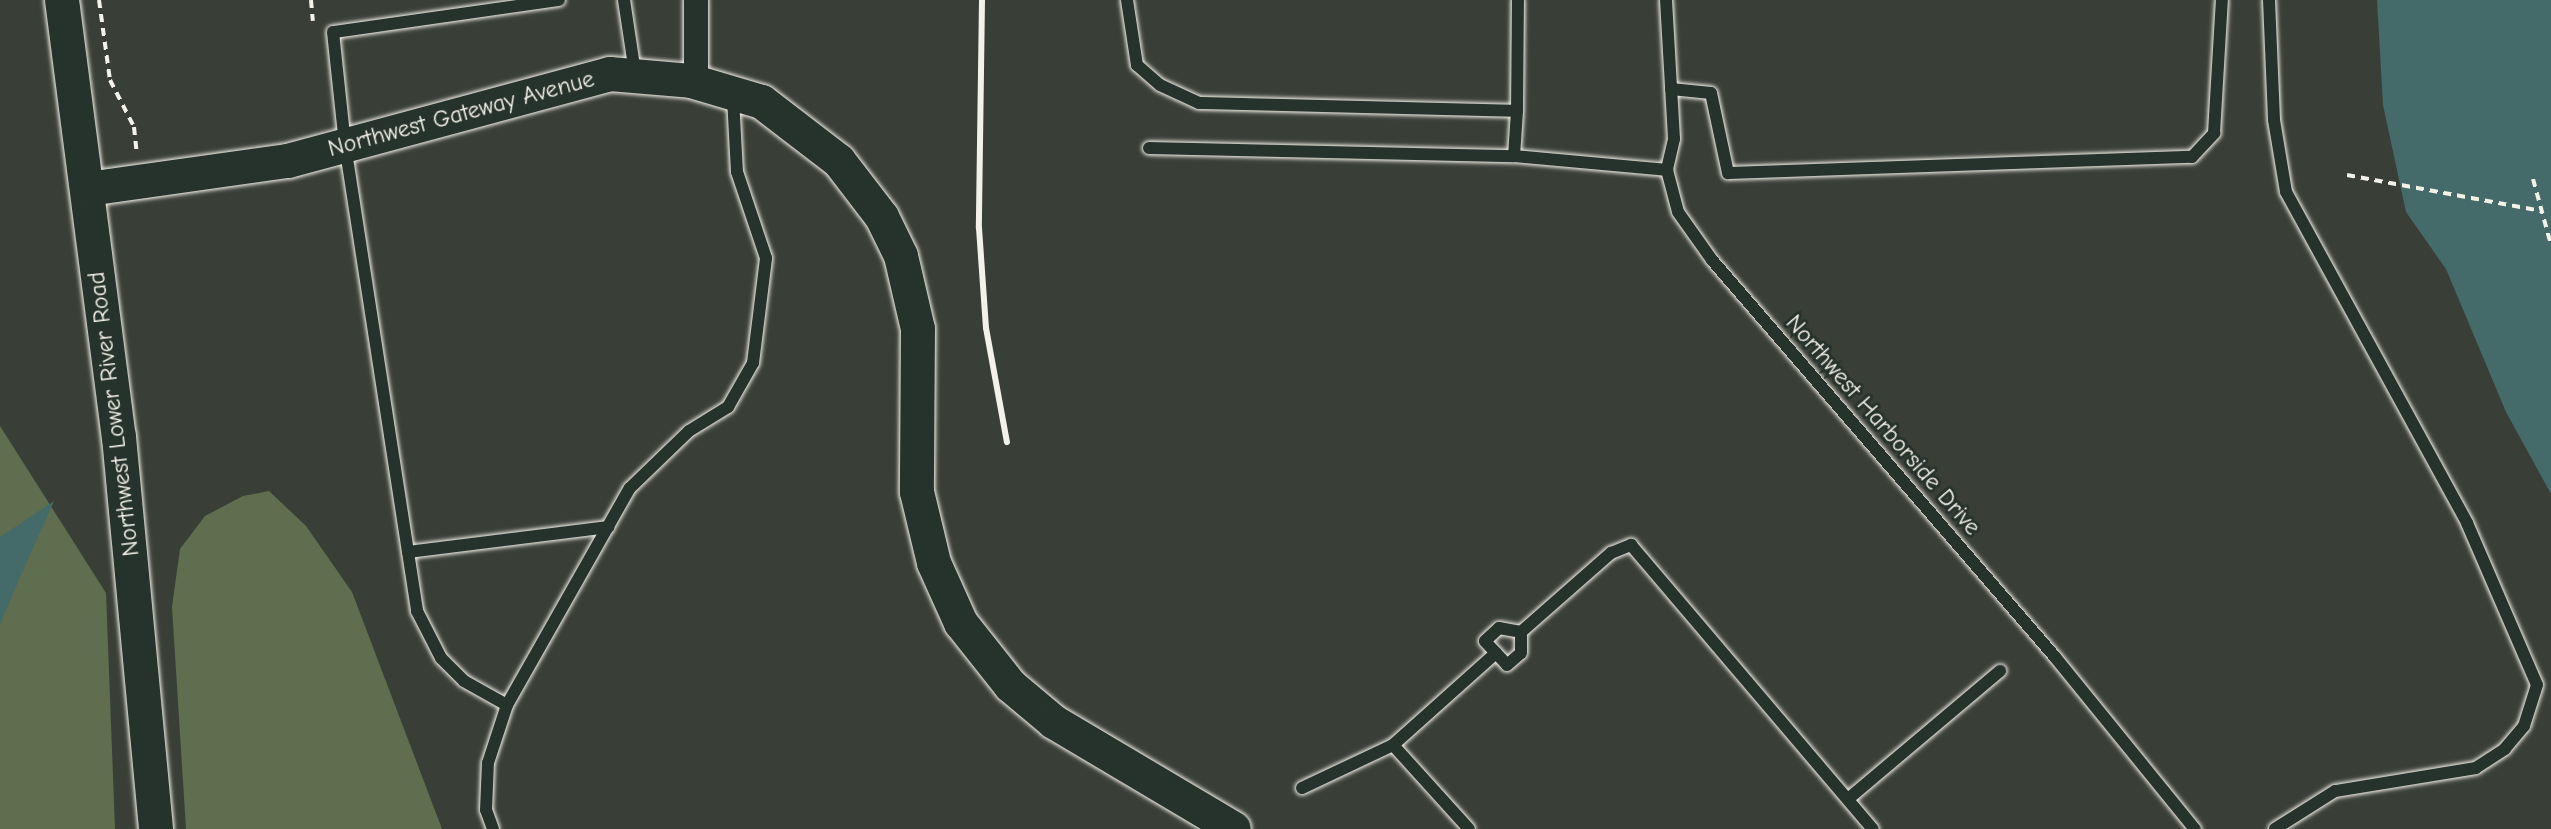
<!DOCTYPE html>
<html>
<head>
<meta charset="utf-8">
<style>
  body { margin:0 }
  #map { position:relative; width:2551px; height:829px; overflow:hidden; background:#393f37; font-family:"Comic Neue",sans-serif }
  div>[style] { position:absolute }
  .green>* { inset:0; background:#606e50 }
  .water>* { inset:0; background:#456a6a }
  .path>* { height:4px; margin-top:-2px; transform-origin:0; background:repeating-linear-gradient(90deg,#f4f1e8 0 8px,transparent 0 14px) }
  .roads { filter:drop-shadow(0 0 2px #f4f1e8) drop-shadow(0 0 2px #f4f1e8) }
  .lane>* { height:12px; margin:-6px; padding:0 6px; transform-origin:6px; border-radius:6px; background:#26332d }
  .street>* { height:24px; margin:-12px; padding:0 12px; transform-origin:12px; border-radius:12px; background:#26332d }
  .secondary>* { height:34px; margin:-17px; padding:0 17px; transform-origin:17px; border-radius:17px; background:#26332d }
  .rail>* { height:6px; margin:-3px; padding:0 3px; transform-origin:3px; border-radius:3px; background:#f4f1e8 }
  span { translate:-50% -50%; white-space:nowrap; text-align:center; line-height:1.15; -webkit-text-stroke:6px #26332d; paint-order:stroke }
  .street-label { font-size:24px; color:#f4f1e8 }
</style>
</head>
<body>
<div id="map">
  <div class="green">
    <div style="clip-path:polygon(0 426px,106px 593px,115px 829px,0 829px)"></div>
    <div style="clip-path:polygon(269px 491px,306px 526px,352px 592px,442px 829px,186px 829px,172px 607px,180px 549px,205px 516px,243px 496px)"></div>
  </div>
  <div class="water">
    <div style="clip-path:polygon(2377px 0,2551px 0,2551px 494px,2506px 412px,2446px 269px,2406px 212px,2383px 105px)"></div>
    <div style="clip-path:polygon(54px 501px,25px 566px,0 624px,0 537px)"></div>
  </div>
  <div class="path">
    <div style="left:99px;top:0;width:81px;rotate:82.2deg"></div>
    <div style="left:110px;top:80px;width:53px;rotate:62.9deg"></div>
    <div style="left:134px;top:127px;width:28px;rotate:84deg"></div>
    <div style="left:311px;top:0;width:21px;rotate:85deg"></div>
    <div style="left:2347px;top:175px;width:198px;rotate:10.5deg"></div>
    <div style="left:2533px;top:179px;width:68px;rotate:74.7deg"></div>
  </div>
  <div class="roads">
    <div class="lane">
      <div style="left:559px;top:0;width:228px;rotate:171.9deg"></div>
      <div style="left:333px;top:32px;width:114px;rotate:83.9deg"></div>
      <div style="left:345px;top:145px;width:472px;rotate:81.2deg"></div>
      <div style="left:417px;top:611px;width:53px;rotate:62.9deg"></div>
      <div style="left:441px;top:658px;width:33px;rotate:45deg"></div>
      <div style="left:464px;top:681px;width:49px;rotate:29.2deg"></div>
      <div style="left:507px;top:705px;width:249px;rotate:-60.5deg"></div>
      <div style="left:630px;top:488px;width:82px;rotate:-44deg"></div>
      <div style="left:689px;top:431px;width:46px;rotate:-31.6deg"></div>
      <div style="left:728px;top:407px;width:51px;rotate:-60.4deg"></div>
      <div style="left:753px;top:363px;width:106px;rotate:-82.9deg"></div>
      <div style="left:766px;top:258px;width:91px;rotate:-108.6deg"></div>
      <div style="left:737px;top:172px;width:75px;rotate:-93.1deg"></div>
      <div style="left:624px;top:0;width:74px;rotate:81.4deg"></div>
      <div style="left:1127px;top:0;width:66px;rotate:81.3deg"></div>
      <div style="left:1137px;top:65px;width:30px;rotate:41deg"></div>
      <div style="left:1160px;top:85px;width:43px;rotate:24.8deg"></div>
      <div style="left:1199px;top:103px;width:318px;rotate:1.4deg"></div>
      <div style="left:1517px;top:111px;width:45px;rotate:93.8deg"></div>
      <div style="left:1666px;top:0;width:139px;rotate:86.7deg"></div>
      <div style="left:1674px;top:139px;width:32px;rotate:103deg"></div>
      <div style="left:1667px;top:170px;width:43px;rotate:75.3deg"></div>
      <div style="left:1678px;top:212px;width:59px;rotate:54.7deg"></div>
      <div style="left:1712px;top:260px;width:525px;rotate:49.17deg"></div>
      <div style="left:2055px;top:657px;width:222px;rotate:50.9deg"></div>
      <div style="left:2269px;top:0;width:120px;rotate:87.6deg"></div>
      <div style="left:2274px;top:120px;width:73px;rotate:80.5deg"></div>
      <div style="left:2286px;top:192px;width:377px;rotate:61.3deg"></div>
      <div style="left:2467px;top:523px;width:176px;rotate:66.6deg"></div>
      <div style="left:2537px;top:685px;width:43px;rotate:107.6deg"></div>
      <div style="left:2524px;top:726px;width:30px;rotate:130deg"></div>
      <div style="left:2505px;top:749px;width:35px;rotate:147deg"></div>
      <div style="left:2476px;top:768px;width:143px;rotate:170.7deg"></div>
      <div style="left:2335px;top:791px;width:71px;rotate:147.7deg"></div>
      <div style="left:1671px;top:89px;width:40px;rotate:5.7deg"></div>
      <div style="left:1711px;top:93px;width:82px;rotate:78deg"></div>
      <div style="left:1728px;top:173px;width:464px;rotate:-2deg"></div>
      <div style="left:2192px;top:157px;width:33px;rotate:-47deg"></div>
      <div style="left:2214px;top:133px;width:133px;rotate:-86.6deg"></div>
      <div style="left:1517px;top:111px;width:111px;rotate:-89.5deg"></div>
      <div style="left:1149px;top:148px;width:365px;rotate:1.3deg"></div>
      <div style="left:1514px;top:156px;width:154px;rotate:5.2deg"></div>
      <div style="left:408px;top:552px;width:202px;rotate:-7.1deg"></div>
      <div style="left:1496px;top:653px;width:16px;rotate:-133deg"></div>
      <div style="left:1485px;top:641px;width:19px;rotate:-43deg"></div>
      <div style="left:1499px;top:628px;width:22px;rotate:10deg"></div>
      <div style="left:1393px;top:745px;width:113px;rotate:47.9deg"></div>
      <div style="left:1302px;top:788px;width:101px;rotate:-25.3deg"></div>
      <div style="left:1393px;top:745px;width:138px;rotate:-41.8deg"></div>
      <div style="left:1496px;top:653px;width:16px;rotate:47deg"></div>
      <div style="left:1507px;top:665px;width:18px;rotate:-41deg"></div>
      <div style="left:1521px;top:653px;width:21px;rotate:-90deg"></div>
      <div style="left:1521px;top:632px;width:120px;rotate:-41.3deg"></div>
      <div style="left:1611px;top:553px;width:22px;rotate:-22deg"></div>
      <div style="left:1631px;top:545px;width:373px;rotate:49.6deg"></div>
      <div style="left:1848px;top:799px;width:199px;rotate:-40.1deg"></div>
      <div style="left:493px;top:829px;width:20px;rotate:-110deg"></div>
      <div style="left:486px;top:810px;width:47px;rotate:-87.6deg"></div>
      <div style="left:488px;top:763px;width:61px;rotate:-71.9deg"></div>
    </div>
    <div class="street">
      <div style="left:696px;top:82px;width:82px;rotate:-90deg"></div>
    </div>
    <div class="secondary">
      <div style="left:62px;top:0;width:441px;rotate:82.6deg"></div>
      <div style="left:119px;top:437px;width:394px;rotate:84.6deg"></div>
      <div style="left:88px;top:189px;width:202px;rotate:-8deg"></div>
      <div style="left:288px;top:161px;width:334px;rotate:-15.1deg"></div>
      <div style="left:610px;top:74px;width:81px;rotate:4.9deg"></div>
      <div style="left:691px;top:81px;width:74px;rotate:16.5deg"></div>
      <div style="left:762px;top:102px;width:97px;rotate:37.5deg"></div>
      <div style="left:839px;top:161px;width:71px;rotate:52.5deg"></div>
      <div style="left:882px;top:217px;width:43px;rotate:64deg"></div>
      <div style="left:901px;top:256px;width:75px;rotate:76.9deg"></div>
      <div style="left:918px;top:329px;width:163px;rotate:90.4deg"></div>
      <div style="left:917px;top:492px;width:73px;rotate:76.5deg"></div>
      <div style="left:934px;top:563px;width:66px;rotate:65.8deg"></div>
      <div style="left:961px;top:623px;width:80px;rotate:51.6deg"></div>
      <div style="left:1011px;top:686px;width:56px;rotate:39.9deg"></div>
      <div style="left:1054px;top:722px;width:209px;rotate:30.7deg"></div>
    </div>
  </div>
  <div class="rail">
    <div style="left:982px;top:0;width:228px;rotate:90.8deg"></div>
    <div style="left:979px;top:228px;width:100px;rotate:86deg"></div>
    <div style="left:986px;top:328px;width:116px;rotate:79.6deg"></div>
  </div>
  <div class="street-label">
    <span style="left:461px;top:114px;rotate:-15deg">Northwest Gateway Avenue</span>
    <span style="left:114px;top:414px;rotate:-97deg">Northwest Lower River Road</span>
    <span style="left:1883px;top:425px;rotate:49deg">Northwest Harborside Drive</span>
  </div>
</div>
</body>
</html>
